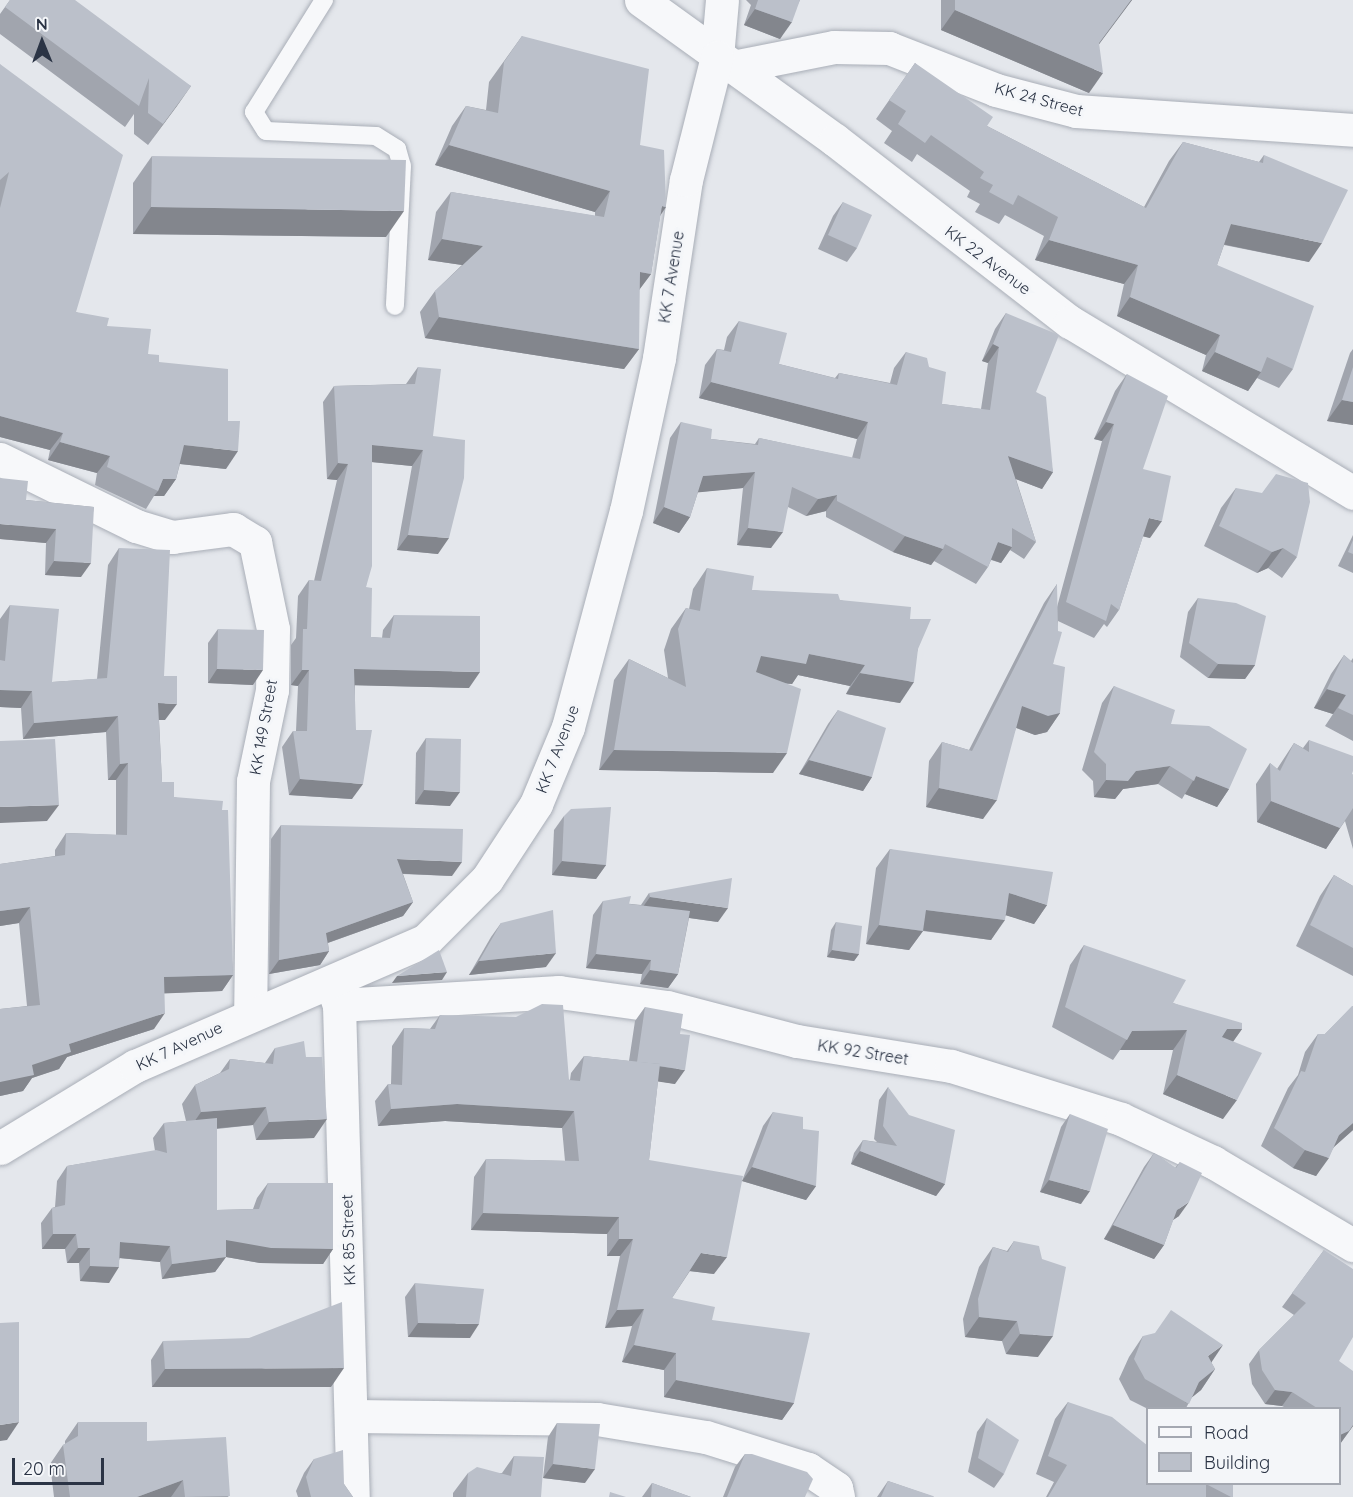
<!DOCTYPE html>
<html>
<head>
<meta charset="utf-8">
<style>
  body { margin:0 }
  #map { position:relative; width:1353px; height:1497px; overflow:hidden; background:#e4e7ec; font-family:Quicksand,sans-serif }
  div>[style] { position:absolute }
  .roads { filter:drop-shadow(0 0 2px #a9aeb7) drop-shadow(0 0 2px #a9aeb7) }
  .service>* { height:18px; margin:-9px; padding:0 9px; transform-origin:9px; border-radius:9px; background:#f7f8fa }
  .minor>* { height:33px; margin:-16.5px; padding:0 16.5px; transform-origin:16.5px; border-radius:16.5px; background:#f7f8fa }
  .tertiary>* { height:33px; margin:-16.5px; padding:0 16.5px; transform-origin:16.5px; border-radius:16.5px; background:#f7f8fa }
  .wall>* { inset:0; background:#a1a5ae }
  .shaded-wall>* { inset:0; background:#83868d }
  .building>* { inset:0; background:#bbc0ca }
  span { translate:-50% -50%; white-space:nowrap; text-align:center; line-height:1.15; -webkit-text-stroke:6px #f4f6f9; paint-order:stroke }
  .street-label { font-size:16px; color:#2b3445 }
  .legend { position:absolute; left:1146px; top:1407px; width:195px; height:78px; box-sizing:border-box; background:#f4f6f9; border:2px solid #a4a8b1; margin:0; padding:8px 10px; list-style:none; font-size:18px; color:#2b3445 }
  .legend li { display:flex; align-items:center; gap:12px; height:30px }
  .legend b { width:30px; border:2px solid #a4a8b1 }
  .north { position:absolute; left:12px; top:12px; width:60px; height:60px; -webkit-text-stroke:4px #f4f6f9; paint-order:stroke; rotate:359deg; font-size:16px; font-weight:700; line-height:24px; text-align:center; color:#2b3445 }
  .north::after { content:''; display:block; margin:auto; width:21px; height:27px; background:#2b3445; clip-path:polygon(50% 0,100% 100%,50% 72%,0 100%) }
  .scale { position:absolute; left:12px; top:1458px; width:92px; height:27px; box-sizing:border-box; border:3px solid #2b3445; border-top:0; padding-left:8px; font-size:18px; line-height:21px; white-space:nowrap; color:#2b3445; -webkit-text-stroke:4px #f4f6f9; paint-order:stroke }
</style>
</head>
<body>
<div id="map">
  <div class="roads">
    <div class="service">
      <div style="left:324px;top:0;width:132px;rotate:122deg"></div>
      <div style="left:254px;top:112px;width:22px;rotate:58deg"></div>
      <div style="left:266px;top:131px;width:110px;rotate:2.6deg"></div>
      <div style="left:376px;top:136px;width:25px;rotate:32deg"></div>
      <div style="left:397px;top:149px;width:18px;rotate:74deg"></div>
      <div style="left:402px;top:166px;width:140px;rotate:92.9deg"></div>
    </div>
    <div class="minor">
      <div style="left:717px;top:57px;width:57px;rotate:-85deg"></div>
      <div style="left:733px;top:67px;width:103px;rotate:-11.2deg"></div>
      <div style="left:834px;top:47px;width:55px;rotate:1deg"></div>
      <div style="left:889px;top:48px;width:115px;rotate:21.4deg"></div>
      <div style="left:996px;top:90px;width:83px;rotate:14.7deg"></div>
      <div style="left:1076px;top:111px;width:278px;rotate:3.9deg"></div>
      <div style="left:0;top:459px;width:152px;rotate:26.2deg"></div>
      <div style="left:136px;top:526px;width:38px;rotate:17deg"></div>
      <div style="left:172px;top:537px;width:62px;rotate:-7.5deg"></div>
      <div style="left:233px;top:529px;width:26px;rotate:31deg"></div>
      <div style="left:255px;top:542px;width:89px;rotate:78.3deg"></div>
      <div style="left:273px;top:629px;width:61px;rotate:90.9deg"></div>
      <div style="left:272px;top:690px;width:93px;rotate:101.8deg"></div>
      <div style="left:253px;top:781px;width:231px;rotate:90.7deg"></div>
      <div style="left:332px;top:985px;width:21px;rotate:71deg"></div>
      <div style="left:339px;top:1005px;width:492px;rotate:88.4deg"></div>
      <div style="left:339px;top:1005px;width:220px;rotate:-3.4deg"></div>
      <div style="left:559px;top:992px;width:109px;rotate:7.9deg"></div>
      <div style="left:667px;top:1007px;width:134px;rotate:14.7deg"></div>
      <div style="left:797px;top:1041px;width:156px;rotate:9.2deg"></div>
      <div style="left:951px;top:1066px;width:178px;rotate:17.3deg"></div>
      <div style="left:1121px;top:1119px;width:102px;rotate:25.1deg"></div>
      <div style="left:1213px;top:1162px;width:163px;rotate:30.7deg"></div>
      <div style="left:354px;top:1416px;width:243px;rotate:0.7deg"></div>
      <div style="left:597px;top:1419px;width:110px;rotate:9.4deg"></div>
      <div style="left:706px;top:1437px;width:107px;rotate:17.4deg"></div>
      <div style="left:808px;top:1469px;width:34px;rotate:34deg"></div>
      <div style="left:836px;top:1488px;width:9px;rotate:77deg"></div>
    </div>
    <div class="tertiary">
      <div style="left:641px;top:0;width:239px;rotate:35.8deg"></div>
      <div style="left:835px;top:140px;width:297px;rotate:37.8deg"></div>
      <div style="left:1070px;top:322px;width:331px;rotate:31.1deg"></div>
      <div style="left:0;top:1148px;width:158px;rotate:-31.3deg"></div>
      <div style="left:135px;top:1066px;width:317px;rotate:-23.4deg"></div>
      <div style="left:426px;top:940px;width:86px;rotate:-45deg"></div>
      <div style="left:487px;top:879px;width:90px;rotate:-56.8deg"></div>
      <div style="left:536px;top:804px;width:83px;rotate:-67.4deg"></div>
      <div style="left:568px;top:727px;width:224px;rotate:-75deg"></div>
      <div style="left:626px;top:511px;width:157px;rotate:-77.8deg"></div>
      <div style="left:659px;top:358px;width:180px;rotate:-81.4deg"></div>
      <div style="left:686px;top:180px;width:127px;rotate:-75.9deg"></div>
    </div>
  </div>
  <div class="wall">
    <div style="clip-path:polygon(10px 0,191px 86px,148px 145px,134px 134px,134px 114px,125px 127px,0 34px,0 14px)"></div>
    <div style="clip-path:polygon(746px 0,800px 0,780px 39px,744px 25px,751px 5px)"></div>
    <div style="clip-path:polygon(941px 0,1132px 0,1099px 44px,1089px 93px,941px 30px)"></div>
    <div style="clip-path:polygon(522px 36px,640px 145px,660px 216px,651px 274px,639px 290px,639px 349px,624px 369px,425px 338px,420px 312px,435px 291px,462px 265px,428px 260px,436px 212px,451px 192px,595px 216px,595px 212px,435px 165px,452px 126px,466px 106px,486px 110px,489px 82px)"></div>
    <div style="clip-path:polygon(915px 63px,987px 126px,1144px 207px,1169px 161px,1183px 142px,1259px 162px,1264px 155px,1309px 262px,1224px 245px,1217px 265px,1293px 369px,1279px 388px,1257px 378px,1248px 391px,1202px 371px,1206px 355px,1117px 316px,1124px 284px,1035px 260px,1044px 236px,1005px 215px,999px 224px,975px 212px,980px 204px,967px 197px,970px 191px,917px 154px,912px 162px,884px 143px,892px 131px,876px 119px)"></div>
    <div style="clip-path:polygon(0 64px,76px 312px,107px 326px,148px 354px,159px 362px,226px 469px,180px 464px,176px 479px,164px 496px,154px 496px,146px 509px,95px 485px,97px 473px,48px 460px,50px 450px,0 437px)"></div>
    <div style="clip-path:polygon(152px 156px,386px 237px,133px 234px,133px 183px)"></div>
    <div style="clip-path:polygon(843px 202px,857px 248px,847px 262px,818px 249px,833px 216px)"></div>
    <div style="clip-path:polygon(1006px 313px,1036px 392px,1053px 472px,1042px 489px,1016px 479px,1036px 542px,1024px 559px,1010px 550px,1001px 563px,991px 560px,988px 567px,976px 584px,934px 561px,931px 565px,893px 552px,826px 517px,826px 511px,806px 516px,788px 507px,771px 548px,737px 545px,743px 488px,698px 492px,690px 517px,679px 533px,653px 523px,670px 438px,681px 422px,711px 439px,755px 444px,759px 438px,852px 458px,857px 439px,699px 398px,705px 365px,717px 349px,724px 350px,727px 337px,739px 321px,779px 364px,835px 378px,839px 373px,890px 383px,894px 368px,906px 352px,929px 367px,942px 404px,981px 409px,988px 363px,982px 361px,995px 329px)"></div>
    <div style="clip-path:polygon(1353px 349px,1353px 425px,1327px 421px,1350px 353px)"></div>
    <div style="clip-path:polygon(418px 367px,433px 436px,438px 554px,397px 550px,412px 466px,372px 462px,366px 587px,371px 637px,382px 638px,383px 630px,394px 615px,469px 688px,355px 685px,352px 799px,289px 795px,282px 747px,293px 731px,296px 731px,298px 686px,291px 685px,291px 645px,296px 638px,298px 596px,309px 580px,314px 581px,337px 480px,327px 479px,323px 402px,334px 386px,406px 384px)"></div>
    <div style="clip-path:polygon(1127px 374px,1143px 469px,1150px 538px,1143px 536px,1119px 610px,1107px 627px,1104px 624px,1094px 638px,1058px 621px,1053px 664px,1060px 713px,1047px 732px,1035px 735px,1016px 728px,983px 819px,926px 807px,929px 761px,942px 742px,969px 750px,1044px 603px,1057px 584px,1057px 607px,1102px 441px,1094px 439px,1115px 391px)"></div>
    <div style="clip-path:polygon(1236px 488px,1297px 557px,1282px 578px,1268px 568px,1257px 573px,1204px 546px,1221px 508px)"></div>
    <div style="clip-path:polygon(26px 500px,94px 507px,81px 577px,45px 575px,46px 543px,0 539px)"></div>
    <div style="clip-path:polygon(1353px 535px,1353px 573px,1338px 566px)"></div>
    <div style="clip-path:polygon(119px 548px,164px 676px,165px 720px,159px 720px,162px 782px,174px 797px,222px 810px,233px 975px,222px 991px,164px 993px,154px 1029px,67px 1057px,59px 1069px,32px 1078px,23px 1091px,0 1096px,0 1009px,27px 1006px,19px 923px,0 926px,0 864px,55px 856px,55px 850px,66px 833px,116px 835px,116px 780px,108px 780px,106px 732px,23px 739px,21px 708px,0 707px,0 619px,10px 605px,52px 682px,97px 679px,108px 565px)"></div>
    <div style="clip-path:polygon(707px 568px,752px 590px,840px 600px,910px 619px,918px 649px,900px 703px,846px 694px,850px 686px,798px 675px,792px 684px,788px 684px,773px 773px,599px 770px,614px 680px,629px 659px,668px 678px,664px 650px,671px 629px,686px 608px,689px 609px,693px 589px)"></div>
    <div style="clip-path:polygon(1198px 598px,1255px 665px,1245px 679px,1208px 678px,1180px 657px,1188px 612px)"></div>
    <div style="clip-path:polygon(218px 629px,253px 685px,208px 683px,208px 643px)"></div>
    <div style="clip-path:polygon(1344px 655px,1351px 661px,1353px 658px,1353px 741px,1325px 726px,1333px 714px,1314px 708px,1331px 674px)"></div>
    <div style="clip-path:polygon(1114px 686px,1171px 724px,1229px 789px,1217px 807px,1185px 794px,1182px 799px,1158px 784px,1123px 789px,1115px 799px,1094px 797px,1093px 781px,1082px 770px,1102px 703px)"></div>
    <div style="clip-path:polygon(838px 710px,872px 777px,863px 791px,799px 774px,828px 724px)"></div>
    <div style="clip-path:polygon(426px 738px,450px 806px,415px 804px,416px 753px)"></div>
    <div style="clip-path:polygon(1309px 740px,1353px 775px,1353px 849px,1345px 821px,1326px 849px,1257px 822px,1256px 784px,1270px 763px,1277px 769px,1294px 743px,1303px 748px)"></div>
    <div style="clip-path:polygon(564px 816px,606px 865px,596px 879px,552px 875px,554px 830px)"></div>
    <div style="clip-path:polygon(281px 825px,452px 876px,403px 874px,413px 902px,403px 916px,328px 943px,329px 951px,320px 965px,269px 974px,271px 839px)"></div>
    <div style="clip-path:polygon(890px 849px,1047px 905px,1034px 924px,1006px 915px,991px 940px,923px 931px,909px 950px,866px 944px,876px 868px)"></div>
    <div style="clip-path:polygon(1334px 875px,1353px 886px,1353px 976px,1296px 946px,1320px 896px)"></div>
    <div style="clip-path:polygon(649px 893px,718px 922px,689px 918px,678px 974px,668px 988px,640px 984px,642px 974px,586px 968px,593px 915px,603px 901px,641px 905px)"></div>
    <div style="clip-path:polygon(836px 922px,859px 954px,854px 961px,827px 957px,831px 930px)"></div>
    <div style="clip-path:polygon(501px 923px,546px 967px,469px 975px,491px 937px)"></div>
    <div style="clip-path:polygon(1084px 945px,1173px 1003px,1242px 1029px,1233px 1041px,1223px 1119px,1163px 1094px,1173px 1050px,1120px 1050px,1113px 1060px,1052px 1027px,1070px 965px)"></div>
    <div style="clip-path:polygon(1353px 1006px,1353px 1130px,1334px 1147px,1316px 1176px,1293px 1168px,1261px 1146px,1288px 1088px,1298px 1075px,1305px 1052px,1318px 1034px,1325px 1034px)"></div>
    <div style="clip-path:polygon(645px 1007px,680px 1034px,675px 1084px,658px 1081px,649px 1160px,714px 1274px,690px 1271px,672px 1298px,712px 1320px,794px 1403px,782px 1420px,664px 1397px,664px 1370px,622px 1362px,632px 1326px,605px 1328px,620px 1256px,607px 1256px,607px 1234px,471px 1230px,474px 1177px,486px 1159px,565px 1161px,562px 1128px,445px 1121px,378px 1126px,375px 1101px,388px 1084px,391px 1084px,392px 1046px,404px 1028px,430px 1029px,440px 1015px,570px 1080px,571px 1073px,584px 1056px,629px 1061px,635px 1021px)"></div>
    <div style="clip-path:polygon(275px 1048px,314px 1138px,256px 1140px,253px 1125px,217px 1129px,217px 1210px,253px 1209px,257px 1198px,268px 1183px,333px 1249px,323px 1264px,260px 1263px,226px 1257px,215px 1272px,162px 1279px,160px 1262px,120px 1258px,109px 1283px,80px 1281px,79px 1263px,67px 1263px,65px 1249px,42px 1249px,41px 1223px,52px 1208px,55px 1207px,57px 1181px,67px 1166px,155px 1151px,153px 1138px,164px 1123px,186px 1121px,182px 1104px,195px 1085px,220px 1073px,230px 1059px,265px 1063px)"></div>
    <div style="clip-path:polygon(888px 1087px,945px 1184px,936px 1196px,851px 1164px,854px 1153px,863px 1140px,877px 1142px,874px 1139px,879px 1100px)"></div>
    <div style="clip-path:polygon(773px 1112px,803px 1129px,816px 1186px,806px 1200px,742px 1181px,763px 1126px)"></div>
    <div style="clip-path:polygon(1070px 1114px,1081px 1204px,1040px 1192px,1061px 1127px)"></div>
    <div style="clip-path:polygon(1154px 1153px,1175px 1168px,1180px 1162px,1179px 1216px,1173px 1220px,1164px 1245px,1154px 1259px,1104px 1239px,1144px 1167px)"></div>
    <div style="clip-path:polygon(1014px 1241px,1038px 1357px,1006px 1354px,1002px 1341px,965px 1337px,963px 1319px,979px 1267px,993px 1247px,1007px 1251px)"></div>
    <div style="clip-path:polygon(1324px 1250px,1339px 1361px,1353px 1426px,1340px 1444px,1340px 1408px,1286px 1408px,1282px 1406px,1265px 1404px,1252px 1384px,1249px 1364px,1259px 1350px,1294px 1315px,1282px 1307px)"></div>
    <div style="clip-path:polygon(415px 1283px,470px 1338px,408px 1337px,405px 1297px)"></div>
    <div style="clip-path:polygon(1143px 1336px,1211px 1362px,1215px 1369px,1201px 1390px,1192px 1397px,1186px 1408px,1148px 1408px,1148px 1409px,1130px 1400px,1119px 1379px,1129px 1357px)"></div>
    <div style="clip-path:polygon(163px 1341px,331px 1387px,152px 1387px,151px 1360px)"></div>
    <div style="clip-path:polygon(1068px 1402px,1148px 1484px,1233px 1484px,1233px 1497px,1046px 1497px,1054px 1482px,1036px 1474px,1055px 1419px)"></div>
    <div style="clip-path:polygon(987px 1418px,1004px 1474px,994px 1488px,968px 1472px,977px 1432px)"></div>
    <div style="clip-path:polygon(78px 1422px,147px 1441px,229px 1497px,54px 1497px,50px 1464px,63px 1445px,65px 1444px,65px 1441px)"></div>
    <div style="clip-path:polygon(557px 1423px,585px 1483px,543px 1478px,548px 1437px)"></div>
    <div style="clip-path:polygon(745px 1454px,805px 1497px,723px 1497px,735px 1467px)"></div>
    <div style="clip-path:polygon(514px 1456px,541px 1497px,453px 1497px,453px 1493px,468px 1473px,502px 1473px)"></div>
    <div style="clip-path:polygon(314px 1459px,344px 1484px,353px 1497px,298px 1497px,296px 1491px,304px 1473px)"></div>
    <div style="clip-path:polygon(888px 1481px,934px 1497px,877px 1497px)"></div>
    <div style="clip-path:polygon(652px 1483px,691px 1497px,642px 1497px)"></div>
  </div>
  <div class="shaded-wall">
    <div style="clip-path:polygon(1131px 0,1132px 0,1085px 63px,1099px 43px)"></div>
    <div style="clip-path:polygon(755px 9px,792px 22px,780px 39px,744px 25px)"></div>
    <div style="clip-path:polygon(955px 10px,1103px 73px,1089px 93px,941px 30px)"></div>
    <div style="clip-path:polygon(191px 86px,177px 106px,148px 145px,163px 124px)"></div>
    <div style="clip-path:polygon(449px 145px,610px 191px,595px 212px,435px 165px)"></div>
    <div style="clip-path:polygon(662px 206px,666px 207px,652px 228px)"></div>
    <div style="clip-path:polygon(151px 207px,404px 211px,386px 237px,133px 234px)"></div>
    <div style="clip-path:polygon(1231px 224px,1322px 243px,1309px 262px,1217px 243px)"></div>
    <div style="clip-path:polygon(442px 239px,483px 246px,469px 266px,428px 260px)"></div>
    <div style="clip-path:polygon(1049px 240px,1138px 265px,1124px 284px,1035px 260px)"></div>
    <div style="clip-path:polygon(640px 272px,651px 274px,636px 294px)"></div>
    <div style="clip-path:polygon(1130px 297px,1220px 335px,1206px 355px,1117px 316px)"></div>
    <div style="clip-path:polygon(439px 317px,639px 349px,624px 369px,425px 338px)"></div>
    <div style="clip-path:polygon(993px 344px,999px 347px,988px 363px,982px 361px)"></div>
    <div style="clip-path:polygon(1215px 352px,1261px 372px,1248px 391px,1202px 371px)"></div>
    <div style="clip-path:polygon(711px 382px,868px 422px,857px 439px,699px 398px)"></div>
    <div style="clip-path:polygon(1342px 400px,1353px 402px,1353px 425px,1327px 421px)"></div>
    <div style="clip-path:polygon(0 416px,63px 433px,50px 450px,0 437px)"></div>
    <div style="clip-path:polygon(1106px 422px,1114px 424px,1102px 441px,1094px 439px)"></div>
    <div style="clip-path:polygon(60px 442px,110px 456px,97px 473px,48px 460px)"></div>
    <div style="clip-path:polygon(184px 445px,238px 451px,226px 469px,171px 463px)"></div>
    <div style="clip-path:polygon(372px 445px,423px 450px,412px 466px,361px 461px)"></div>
    <div style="clip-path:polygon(1008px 456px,1053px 472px,1042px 489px,997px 472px)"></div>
    <div style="clip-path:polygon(338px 463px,348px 464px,337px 480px,327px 479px)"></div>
    <div style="clip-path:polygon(755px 472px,743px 488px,692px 493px,703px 476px)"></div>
    <div style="clip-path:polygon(163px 479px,176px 479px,164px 496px,154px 496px,158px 491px)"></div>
    <div style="clip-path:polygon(837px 495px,826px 511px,806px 516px,818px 499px)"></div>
    <div style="clip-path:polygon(664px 507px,690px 517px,679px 533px,653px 523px)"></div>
    <div style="clip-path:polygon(1149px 518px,1162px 521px,1150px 538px,1137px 535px)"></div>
    <div style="clip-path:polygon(0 524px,56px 529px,46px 543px,0 539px)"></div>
    <div style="clip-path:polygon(748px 528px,783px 532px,771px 548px,737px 545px)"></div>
    <div style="clip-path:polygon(408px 535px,449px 538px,438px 554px,397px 550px)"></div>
    <div style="clip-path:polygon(905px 536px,943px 549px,931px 565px,893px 552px)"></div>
    <div style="clip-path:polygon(998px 542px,1012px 547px,1001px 563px,987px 558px)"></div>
    <div style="clip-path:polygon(1283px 548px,1268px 568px,1257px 573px,1272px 552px)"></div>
    <div style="clip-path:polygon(54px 561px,91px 563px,81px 577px,45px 575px)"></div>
    <div style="clip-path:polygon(809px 654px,865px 665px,850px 686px,798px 675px,792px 684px,746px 677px,761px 656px)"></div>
    <div style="clip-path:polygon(1218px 664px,1255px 665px,1245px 679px,1208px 678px)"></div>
    <div style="clip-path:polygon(217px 669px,263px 670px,253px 685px,208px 683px)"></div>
    <div style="clip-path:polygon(354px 669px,480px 672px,469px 688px,343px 685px)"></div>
    <div style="clip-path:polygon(302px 670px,309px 670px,298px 686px,291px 685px)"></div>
    <div style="clip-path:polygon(860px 673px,914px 682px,900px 703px,846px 694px)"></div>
    <div style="clip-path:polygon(1327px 689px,1346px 695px,1333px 714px,1314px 708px)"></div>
    <div style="clip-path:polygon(0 690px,32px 691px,21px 708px,0 707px)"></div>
    <div style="clip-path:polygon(158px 703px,177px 704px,165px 720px,147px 720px)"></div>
    <div style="clip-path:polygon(1022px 706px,1060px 713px,1047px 732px,1035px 735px,1009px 725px)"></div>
    <div style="clip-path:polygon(118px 716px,106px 732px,23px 739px,34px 723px)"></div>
    <div style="clip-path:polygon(614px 750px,787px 753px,773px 773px,599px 770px)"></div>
    <div style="clip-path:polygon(809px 760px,872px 777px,863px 791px,799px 774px)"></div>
    <div style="clip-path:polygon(128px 763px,116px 780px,108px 780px,120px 764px)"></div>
    <div style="clip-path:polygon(1170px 766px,1158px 784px,1123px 789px,1115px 799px,1094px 797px,1106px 780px,1136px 771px)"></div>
    <div style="clip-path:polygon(1196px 776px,1229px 789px,1217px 807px,1185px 794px)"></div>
    <div style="clip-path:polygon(300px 779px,363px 784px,352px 799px,289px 795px)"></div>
    <div style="clip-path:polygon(939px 788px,997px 800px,983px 819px,926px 807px)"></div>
    <div style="clip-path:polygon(424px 790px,460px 792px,450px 806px,415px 804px)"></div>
    <div style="clip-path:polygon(1271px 801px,1340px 828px,1326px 849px,1257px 822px)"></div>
    <div style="clip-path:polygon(59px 805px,47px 821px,0 823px,0 807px)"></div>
    <div style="clip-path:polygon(397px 859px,462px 862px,452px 876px,388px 873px)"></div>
    <div style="clip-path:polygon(562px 861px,606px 865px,596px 879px,552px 875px)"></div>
    <div style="clip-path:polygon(1009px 893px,1047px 905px,1034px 924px,995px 912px)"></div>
    <div style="clip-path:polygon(650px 897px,728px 908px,718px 922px,640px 911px)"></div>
    <div style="clip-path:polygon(413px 902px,403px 916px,316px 947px,326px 933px)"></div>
    <div style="clip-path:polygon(30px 907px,19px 923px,0 926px,0 911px)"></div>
    <div style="clip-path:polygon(926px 910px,1005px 920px,991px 940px,912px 929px)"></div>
    <div style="clip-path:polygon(879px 925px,923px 931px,909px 950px,866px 944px)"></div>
    <div style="clip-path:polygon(832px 950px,859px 954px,854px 961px,827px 957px)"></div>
    <div style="clip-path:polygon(329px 951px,320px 965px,269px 974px,279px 960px)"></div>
    <div style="clip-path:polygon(556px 953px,546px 967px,469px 975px,479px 961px)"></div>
    <div style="clip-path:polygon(596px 954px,651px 960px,642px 974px,586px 968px)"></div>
    <div style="clip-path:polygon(650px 970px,678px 974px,668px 988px,640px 984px)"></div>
    <div style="clip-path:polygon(447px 972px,442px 980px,392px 983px,397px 976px)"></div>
    <div style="clip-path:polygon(233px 975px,222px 991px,152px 994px,164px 977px)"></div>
    <div style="clip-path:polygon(165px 1013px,154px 1029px,67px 1057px,59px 1069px,32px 1078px,23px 1091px,0 1096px,0 1082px,69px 1044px)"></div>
    <div style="clip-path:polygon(1227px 1029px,1242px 1029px,1228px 1049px,1213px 1049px)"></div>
    <div style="clip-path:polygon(1187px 1030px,1173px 1050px,1120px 1050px,1132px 1031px)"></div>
    <div style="clip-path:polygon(636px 1063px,685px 1070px,675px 1084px,627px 1077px)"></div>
    <div style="clip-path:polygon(1177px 1075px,1237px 1100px,1223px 1119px,1163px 1094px)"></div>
    <div style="clip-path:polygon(457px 1104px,574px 1111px,562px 1128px,445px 1121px,378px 1126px,391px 1109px)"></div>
    <div style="clip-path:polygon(266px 1107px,253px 1125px,188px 1131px,201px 1112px)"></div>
    <div style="clip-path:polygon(327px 1119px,314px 1138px,256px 1140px,269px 1122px)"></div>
    <div style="clip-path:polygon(1353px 1123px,1353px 1130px,1327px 1153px,1339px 1135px)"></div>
    <div style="clip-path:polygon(1305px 1150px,1329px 1158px,1316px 1176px,1293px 1168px)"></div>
    <div style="clip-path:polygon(860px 1151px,945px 1184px,936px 1196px,851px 1164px)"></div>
    <div style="clip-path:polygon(752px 1167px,816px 1186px,806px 1200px,742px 1181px)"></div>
    <div style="clip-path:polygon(1049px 1180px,1090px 1191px,1081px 1204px,1040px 1192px)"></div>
    <div style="clip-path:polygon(1189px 1202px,1179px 1216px,1167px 1224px,1177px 1210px)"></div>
    <div style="clip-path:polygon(483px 1213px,619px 1217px,607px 1234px,471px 1230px)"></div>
    <div style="clip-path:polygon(1113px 1225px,1164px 1245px,1154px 1259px,1104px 1239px)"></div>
    <div style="clip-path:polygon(53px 1234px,76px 1234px,65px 1249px,42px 1249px)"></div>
    <div style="clip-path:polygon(619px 1239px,633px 1239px,620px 1256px,607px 1256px)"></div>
    <div style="clip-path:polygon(226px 1240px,333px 1249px,323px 1264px,260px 1263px,215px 1255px)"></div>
    <div style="clip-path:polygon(120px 1242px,170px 1246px,160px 1262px,109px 1257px)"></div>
    <div style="clip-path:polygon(78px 1248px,90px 1248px,79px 1263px,67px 1263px)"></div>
    <div style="clip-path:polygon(701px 1253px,727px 1257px,714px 1274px,689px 1271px)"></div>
    <div style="clip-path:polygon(226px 1257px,215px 1272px,162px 1279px,172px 1264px)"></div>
    <div style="clip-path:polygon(90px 1266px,119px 1267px,109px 1283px,80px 1281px)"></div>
    <div style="clip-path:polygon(644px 1309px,632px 1326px,605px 1328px,617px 1310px)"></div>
    <div style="clip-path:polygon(979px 1317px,1017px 1321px,1002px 1341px,965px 1337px)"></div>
    <div style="clip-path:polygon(418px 1323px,479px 1324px,470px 1338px,408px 1337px)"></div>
    <div style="clip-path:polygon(1020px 1334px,1053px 1336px,1038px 1357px,1006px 1354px)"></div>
    <div style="clip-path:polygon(634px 1345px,676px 1353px,664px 1370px,622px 1362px)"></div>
    <div style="clip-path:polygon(1223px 1345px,1209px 1366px,1208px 1356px)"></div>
    <div style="clip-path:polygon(344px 1368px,331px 1387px,152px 1387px,165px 1369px)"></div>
    <div style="clip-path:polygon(1215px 1369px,1201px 1390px,1185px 1403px,1199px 1382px)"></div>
    <div style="clip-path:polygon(676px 1380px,794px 1403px,782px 1420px,664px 1397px)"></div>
    <div style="clip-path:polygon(1275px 1390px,1292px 1392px,1282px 1406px,1265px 1404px)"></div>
    <div style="clip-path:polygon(19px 1422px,7px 1440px,0 1441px,0 1425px)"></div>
    <div style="clip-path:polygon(1353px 1425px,1353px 1426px,1340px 1444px,1340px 1435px)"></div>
    <div style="clip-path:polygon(553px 1464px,595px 1469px,585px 1483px,543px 1478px)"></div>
    <div style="clip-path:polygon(183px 1480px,171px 1497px,137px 1497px)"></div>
  </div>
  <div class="building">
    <div style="clip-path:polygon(10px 0,75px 0,191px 86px,163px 124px,148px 113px,149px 78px,139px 106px,5px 7px)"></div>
    <div style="clip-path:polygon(758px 0,800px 0,792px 22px,755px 9px)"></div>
    <div style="clip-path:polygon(955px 0,1131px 0,1099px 43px,1103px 73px,955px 10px)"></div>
    <div style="clip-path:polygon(522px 36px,649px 69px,640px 145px,664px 150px,666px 207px,662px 206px,651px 274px,640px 272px,639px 349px,439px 317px,435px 291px,483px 246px,442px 239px,451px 192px,604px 217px,610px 191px,449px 145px,466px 106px,498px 113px,504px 62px)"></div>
    <div style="clip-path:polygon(915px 63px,993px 117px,987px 126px,1146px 208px,1183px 142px,1263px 163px,1264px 155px,1348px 190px,1322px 243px,1231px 224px,1217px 265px,1314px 306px,1293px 369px,1267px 357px,1261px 372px,1215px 352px,1220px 335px,1130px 297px,1138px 265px,1049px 240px,1058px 217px,1018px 195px,1013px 205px,989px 192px,993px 185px,980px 178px,984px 172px,931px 135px,925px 143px,898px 124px,906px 111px,889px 100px)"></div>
    <div style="clip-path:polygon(0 64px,123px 155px,76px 312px,109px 318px,107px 326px,151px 329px,148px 354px,159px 355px,159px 362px,228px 369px,228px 421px,240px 421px,238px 451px,184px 445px,176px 479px,163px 479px,158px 491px,107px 467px,110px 456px,60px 442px,63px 433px,0 416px,0 208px,9px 172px,0 180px)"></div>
    <div style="clip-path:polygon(152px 156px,406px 160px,404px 211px,151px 207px)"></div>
    <div style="clip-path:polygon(843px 202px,872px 215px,857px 248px,828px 235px)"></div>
    <div style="clip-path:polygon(1006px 313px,1059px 335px,1036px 392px,1046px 397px,1053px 472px,1008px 456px,1036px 542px,1012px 528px,1012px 547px,998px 542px,988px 567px,945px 544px,943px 549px,905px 536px,837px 501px,837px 495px,818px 499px,792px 487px,783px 532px,748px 528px,755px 472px,703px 476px,690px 517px,664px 507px,681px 422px,712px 429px,711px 439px,758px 445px,759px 438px,860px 459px,868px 422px,711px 382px,717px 349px,731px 352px,739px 321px,787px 333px,779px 364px,838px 379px,839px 373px,897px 385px,906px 352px,927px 358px,929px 367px,946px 372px,942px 404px,990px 410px,999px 347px,993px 344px)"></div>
    <div style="clip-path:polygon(418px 367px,441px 369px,433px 436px,465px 440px,464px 478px,449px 538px,408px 535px,423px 450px,372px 445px,372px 566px,366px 587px,372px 588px,371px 637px,390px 638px,394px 615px,480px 616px,480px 672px,354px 669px,356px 730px,372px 730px,363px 784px,300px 779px,293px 731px,307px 731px,309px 670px,302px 670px,303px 629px,307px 629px,309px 580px,321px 581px,348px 464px,338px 463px,334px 386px,415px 384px)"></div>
    <div style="clip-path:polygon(1353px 367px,1353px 402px,1342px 400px)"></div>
    <div style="clip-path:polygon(1127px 374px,1168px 396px,1143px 469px,1171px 476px,1162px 521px,1149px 518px,1119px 610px,1111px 604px,1106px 621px,1066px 602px,1114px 424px,1106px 422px)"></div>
    <div style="clip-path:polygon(1276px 474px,1308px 483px,1310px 502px,1297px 557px,1283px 548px,1272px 552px,1219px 526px,1236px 488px,1262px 493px)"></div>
    <div style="clip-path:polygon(0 478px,28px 481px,26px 500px,94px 507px,91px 563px,54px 561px,56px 529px,0 524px)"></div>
    <div style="clip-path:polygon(1353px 540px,1353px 554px,1348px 552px)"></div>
    <div style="clip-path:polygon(119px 548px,170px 550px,164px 676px,177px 676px,177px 704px,158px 703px,162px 782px,174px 782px,174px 797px,223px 801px,222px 810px,228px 810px,233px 975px,164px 977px,165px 1013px,69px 1044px,71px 1052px,32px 1065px,34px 1075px,0 1082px,0 1009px,40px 1005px,30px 907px,0 911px,0 864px,65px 855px,66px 833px,127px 835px,128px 763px,120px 764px,118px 716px,34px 723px,32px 691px,0 690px,0 660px,5px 661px,10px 605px,59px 609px,52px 682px,107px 678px)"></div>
    <div style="clip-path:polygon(707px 568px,754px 576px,752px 590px,838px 594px,840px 600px,911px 607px,910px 619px,931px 619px,918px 649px,914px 682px,860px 673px,865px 665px,809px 654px,806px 664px,761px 656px,756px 672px,801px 689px,787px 753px,614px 750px,629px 659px,686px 687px,678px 629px,686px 608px,700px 611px)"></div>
    <div style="clip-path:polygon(1057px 584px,1058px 631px,1062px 632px,1053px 664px,1065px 667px,1060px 713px,1048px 716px,1022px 706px,997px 800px,939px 788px,942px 742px,972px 751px)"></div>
    <div style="clip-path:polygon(1198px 598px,1236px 603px,1266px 616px,1255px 665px,1218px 664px,1189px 643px)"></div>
    <div style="clip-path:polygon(218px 629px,264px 630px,263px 670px,217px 669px)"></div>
    <div style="clip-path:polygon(1344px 655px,1353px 663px,1353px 715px,1338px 708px,1346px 695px,1327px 689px)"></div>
    <div style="clip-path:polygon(1114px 686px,1175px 710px,1171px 724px,1209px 726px,1247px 749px,1229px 789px,1196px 776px,1194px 781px,1170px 766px,1136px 771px,1128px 781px,1106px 780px,1106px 764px,1094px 752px)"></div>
    <div style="clip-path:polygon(838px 710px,886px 728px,872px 777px,809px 760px)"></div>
    <div style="clip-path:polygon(426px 738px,461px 739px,460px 792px,424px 790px)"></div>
    <div style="clip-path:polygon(55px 739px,59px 805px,0 807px,0 741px)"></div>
    <div style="clip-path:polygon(1309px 740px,1353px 756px,1353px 771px,1352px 774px,1353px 775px,1353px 808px,1340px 828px,1271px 801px,1270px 763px,1280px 771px,1294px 743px,1309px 752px)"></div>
    <div style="clip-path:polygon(611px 807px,606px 865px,562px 861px,564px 816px,571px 809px)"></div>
    <div style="clip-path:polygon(281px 825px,463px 829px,462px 862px,397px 859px,413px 902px,326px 933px,329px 951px,279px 960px)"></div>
    <div style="clip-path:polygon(890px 849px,1053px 872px,1047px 905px,1009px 893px,1005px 920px,926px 910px,923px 931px,879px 925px)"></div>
    <div style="clip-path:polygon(1334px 875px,1353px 886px,1353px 948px,1310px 925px)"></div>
    <div style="clip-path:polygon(732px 878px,728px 908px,650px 897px,649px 893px)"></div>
    <div style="clip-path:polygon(631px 896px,629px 904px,690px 911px,678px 974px,650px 970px,651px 960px,596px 954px,603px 901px)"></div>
    <div style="clip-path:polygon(553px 910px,556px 953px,479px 961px,501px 923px)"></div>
    <div style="clip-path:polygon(836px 922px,862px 926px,859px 954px,832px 950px)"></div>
    <div style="clip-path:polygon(1084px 945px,1186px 980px,1173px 1003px,1242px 1023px,1242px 1029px,1227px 1029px,1222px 1037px,1262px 1053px,1237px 1100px,1177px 1075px,1187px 1030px,1132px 1031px,1127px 1040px,1065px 1007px)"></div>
    <div style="clip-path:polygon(439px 950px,447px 972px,397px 976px)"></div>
    <div style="clip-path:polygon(542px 1004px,563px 1005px,569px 1080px,580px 1081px,584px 1056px,660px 1064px,649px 1160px,743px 1176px,727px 1257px,701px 1253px,672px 1298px,715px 1307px,712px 1320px,810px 1333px,794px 1403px,676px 1380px,676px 1353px,634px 1345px,644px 1309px,617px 1310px,633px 1239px,619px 1239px,619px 1217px,483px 1213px,486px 1159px,579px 1161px,574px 1111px,457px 1104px,391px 1109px,388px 1084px,402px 1085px,404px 1028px,435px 1029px,440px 1015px,516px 1017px)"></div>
    <div style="clip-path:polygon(1352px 1006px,1353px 1006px,1353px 1123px,1339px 1135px,1329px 1158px,1305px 1150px,1274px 1128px,1301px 1071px,1305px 1072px,1318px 1034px,1325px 1034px)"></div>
    <div style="clip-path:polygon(645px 1007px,683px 1014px,680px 1034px,690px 1035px,685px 1070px,659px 1066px,660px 1064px,637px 1062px)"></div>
    <div style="clip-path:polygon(304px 1041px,306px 1057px,322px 1057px,327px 1119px,269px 1122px,266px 1107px,201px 1112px,195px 1085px,229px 1069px,230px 1059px,273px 1064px,275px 1048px)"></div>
    <div style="clip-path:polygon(888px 1087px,909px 1115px,955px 1130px,945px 1184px,860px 1151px,863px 1140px,897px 1146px,883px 1126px)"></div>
    <div style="clip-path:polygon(773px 1112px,803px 1117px,803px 1129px,819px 1131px,816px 1186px,752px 1167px)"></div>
    <div style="clip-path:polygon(1070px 1114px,1108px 1129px,1090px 1191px,1049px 1180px)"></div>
    <div style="clip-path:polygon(217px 1118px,217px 1210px,259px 1209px,268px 1183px,333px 1183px,333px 1249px,271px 1248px,226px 1240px,226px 1257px,172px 1264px,170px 1246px,120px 1242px,119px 1267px,90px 1266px,90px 1248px,78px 1248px,76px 1234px,53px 1234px,52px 1208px,65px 1205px,67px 1166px,156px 1150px,167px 1153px,164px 1123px)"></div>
    <div style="clip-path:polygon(1154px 1153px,1176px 1168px,1180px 1162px,1202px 1173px,1189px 1202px,1177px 1210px,1164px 1245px,1113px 1225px)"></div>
    <div style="clip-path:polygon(1014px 1241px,1039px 1246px,1042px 1259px,1066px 1267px,1053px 1336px,1020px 1334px,1017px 1321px,979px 1317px,978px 1299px,993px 1247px,1008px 1252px)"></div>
    <div style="clip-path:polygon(1324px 1250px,1353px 1269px,1353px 1337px,1339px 1361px,1353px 1371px,1353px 1425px,1349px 1431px,1340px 1435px,1340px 1408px,1317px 1408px,1292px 1392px,1275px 1390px,1262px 1370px,1259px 1350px,1306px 1303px,1292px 1293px)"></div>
    <div style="clip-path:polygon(415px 1283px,484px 1289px,479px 1324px,418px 1323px)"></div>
    <div style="clip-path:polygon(342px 1302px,344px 1368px,165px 1369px,163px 1341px,249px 1338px)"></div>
    <div style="clip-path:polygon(1171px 1310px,1223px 1345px,1208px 1356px,1215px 1369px,1199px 1382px,1189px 1404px,1145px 1379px,1134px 1359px,1143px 1336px,1155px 1333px)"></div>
    <div style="clip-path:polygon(19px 1322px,19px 1422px,0 1425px,0 1323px)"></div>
    <div style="clip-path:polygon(1068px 1402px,1112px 1417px,1148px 1446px,1148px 1484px,1233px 1484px,1233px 1497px,1231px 1497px,1206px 1484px,1206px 1497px,1048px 1497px,1067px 1465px,1048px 1456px)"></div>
    <div style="clip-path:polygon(987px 1418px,1019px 1440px,1004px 1474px,978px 1458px)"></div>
    <div style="clip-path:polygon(78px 1422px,147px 1422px,147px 1441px,226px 1437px,230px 1496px,185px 1497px,183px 1480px,137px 1497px,70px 1497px,63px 1445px,78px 1436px)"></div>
    <div style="clip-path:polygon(557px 1423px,600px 1424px,595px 1469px,553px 1464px)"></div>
    <div style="clip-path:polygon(343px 1450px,344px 1484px,353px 1497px,311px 1497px,306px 1477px,314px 1459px)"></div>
    <div style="clip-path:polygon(745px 1454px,752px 1454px,807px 1472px,813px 1479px,805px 1497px,727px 1497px)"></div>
    <div style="clip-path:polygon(514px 1456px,544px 1457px,541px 1497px,466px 1497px,468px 1473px,477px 1467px,511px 1476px)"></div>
    <div style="clip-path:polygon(888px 1481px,933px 1496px,934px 1497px,881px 1497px)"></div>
    <div style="clip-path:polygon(652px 1483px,691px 1497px,651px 1497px)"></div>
    <div style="clip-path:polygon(610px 1492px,626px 1497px,609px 1497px)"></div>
  </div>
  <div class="street-label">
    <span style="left:1039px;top:99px;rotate:15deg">KK 24 Street</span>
    <span style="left:988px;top:260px;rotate:37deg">KK 22 Avenue</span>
    <span style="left:671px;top:277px;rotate:-81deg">KK 7 Avenue</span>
    <span style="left:263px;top:727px;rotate:-80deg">KK 149 Street</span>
    <span style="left:557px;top:749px;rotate:-69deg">KK 7 Avenue</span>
    <span style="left:179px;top:1046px;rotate:-25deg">KK 7 Avenue</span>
    <span style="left:863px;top:1052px;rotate:9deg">KK 92 Street</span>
    <span style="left:348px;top:1240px;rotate:-92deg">KK 85 Street</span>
  </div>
  <ul class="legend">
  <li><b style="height:8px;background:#f7f8fa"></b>Road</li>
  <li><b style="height:16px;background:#bbc0ca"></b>Building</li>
  </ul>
  <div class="north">N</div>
  <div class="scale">20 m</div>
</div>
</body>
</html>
